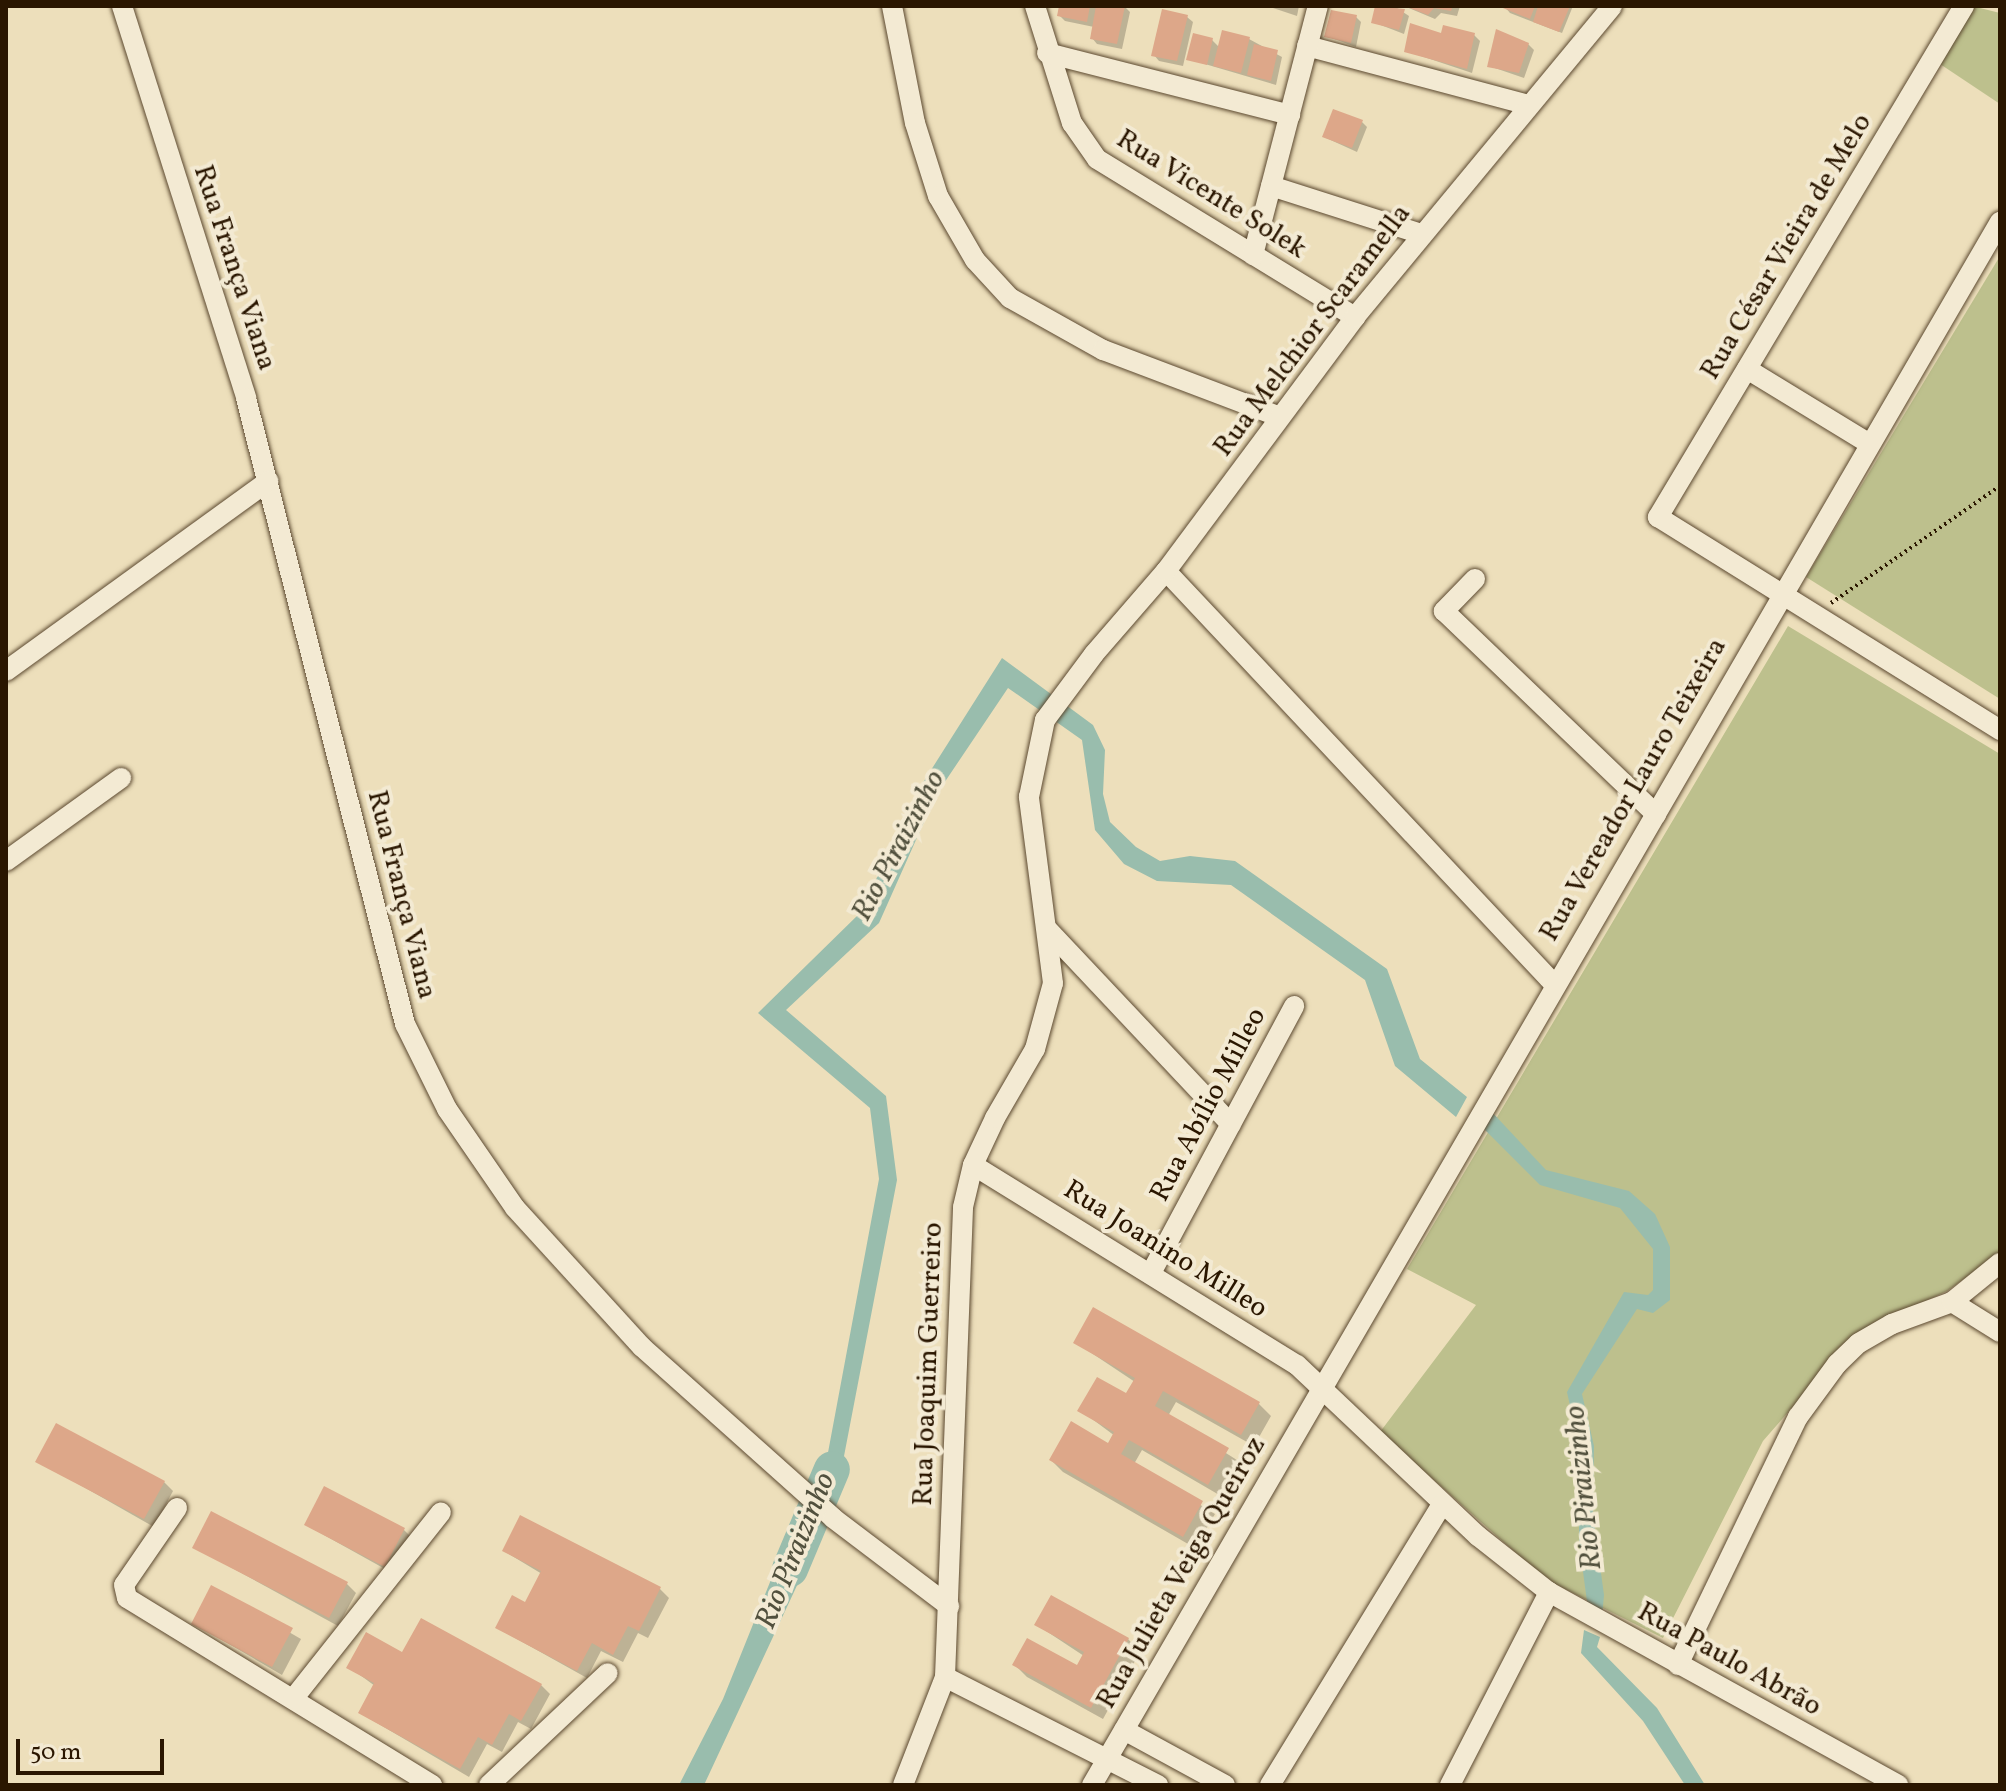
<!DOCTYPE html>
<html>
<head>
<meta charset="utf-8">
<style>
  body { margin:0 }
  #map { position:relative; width:2006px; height:1791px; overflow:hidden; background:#eddfbb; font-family:Vollkorn,serif }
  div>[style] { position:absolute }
  .green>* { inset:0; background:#bdc08d }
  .water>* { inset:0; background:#99bdad }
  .shadow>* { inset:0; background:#0003 }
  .river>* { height:36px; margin:-18px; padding:0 18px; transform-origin:18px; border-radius:18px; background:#99bdad }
  .building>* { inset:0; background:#dda789 }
  .path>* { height:4px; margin-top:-2px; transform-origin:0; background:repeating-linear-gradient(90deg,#2a1600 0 2px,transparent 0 6px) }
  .roads { filter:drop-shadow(0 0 2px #5b482f) drop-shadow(0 0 2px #5b482f) }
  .minor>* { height:20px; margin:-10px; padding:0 10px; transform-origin:10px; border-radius:10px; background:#f3ead3 }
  span { translate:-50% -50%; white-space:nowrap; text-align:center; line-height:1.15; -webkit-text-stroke:8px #f3ead3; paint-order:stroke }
  .street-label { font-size:28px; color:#2a1600 }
  .water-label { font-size:30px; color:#51503d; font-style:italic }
  .frame { position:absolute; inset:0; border:8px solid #2a1600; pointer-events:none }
  .scale { position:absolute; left:16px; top:1739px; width:148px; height:36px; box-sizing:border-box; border:4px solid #2a1600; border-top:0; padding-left:10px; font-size:24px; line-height:28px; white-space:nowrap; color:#2a1600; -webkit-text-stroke:6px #f3ead3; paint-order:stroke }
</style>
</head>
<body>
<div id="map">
  <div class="green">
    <div style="clip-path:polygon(1972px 6px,2000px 13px,2000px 104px,1940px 64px)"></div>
    <div style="clip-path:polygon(2000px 256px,2000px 699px,1806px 577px)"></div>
    <div style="clip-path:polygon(1788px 626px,2000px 754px,2000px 1253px,1947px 1291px,1856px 1334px,1763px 1441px,1663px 1638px,1545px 1579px,1380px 1432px,1476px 1305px,1407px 1269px)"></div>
  </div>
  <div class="water">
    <div style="clip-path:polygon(1002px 658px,1093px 725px,1105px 750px,1103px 794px,1110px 822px,1136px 847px,1160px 861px,1190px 856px,1235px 861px,1387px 969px,1420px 1059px,1467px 1097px,1456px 1117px,1395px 1066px,1365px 980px,1231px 885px,1157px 881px,1124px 864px,1095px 830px,1082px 740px,1008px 688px,936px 795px,879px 923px,786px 1010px,886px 1096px,897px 1180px,840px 1477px,824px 1506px,811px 1499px,824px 1474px,879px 1179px,870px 1108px,758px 1013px,860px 913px,919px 789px)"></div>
    <div style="clip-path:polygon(1491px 1111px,1546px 1170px,1629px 1191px,1655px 1214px,1670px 1247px,1670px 1300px,1653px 1313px,1637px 1309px,1582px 1394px,1594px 1446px,1593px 1514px,1604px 1595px,1602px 1616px,1588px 1609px,1579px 1542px,1579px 1447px,1567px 1392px,1624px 1292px,1648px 1295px,1653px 1290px,1653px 1249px,1620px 1208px,1540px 1185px,1483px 1128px)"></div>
    <div style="clip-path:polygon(797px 1515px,821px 1534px,704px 1785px,679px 1785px,723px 1699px)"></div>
    <div style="clip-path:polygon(1584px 1630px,1600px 1637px,1597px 1647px,1657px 1708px,1705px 1785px,1685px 1785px,1643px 1721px,1581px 1653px)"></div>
  </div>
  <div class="shadow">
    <div style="clip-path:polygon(1061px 6px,1124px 6px,1130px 12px,1122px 49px,1097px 44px,1092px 38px,1094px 27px,1065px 21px,1059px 15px)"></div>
    <div style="clip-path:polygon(1267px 6px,1299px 6px,1297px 16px)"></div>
    <div style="clip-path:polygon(1377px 6px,1394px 6px,1409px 16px,1404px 34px,1373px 22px)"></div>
    <div style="clip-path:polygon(1404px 6px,1460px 6px,1457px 16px,1441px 13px,1435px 19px)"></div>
    <div style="clip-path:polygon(1504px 6px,1573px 6px,1562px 33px,1510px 13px)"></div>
    <div style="clip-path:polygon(1187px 17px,1193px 22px,1183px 66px,1159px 61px,1154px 55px)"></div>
    <div style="clip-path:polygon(1356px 17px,1361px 22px,1356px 47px,1326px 36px)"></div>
    <div style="clip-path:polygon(1474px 35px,1480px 41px,1472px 73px,1406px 51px,1442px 36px)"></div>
    <div style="clip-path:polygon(1249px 39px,1282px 57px,1276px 85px,1188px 59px,1212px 40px,1219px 47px)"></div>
    <div style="clip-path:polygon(1528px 44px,1534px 50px,1524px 78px,1489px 66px)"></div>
    <div style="clip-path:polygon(1361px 121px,1367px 127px,1357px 152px,1324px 137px)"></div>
    <div style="clip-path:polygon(1075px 1342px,1259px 1404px,1271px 1416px,1254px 1446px,1176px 1402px,1168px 1416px,1240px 1462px,1221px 1496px,1142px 1450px,1134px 1464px,1215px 1514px,1195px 1548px,1063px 1472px,1051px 1460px,1109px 1446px,1115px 1436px,1080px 1410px,1127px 1396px,1135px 1382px)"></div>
    <div style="clip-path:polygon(38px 1461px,164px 1482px,173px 1491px,154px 1527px)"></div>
    <div style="clip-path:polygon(306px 1525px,404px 1530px,413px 1539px,394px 1574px)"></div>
    <div style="clip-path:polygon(194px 1547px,347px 1584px,356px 1593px,338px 1626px)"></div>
    <div style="clip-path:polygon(504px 1551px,660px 1589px,669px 1598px,648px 1638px,638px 1633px,623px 1662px,601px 1651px,587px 1678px,497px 1628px,526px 1604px,542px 1574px)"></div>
    <div style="clip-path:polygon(212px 1588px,301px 1639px,282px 1675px,193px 1623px)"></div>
    <div style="clip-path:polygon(1037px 1625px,1128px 1639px,1140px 1652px,1103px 1719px,1027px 1677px,1015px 1665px,1077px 1668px,1084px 1656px)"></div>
    <div style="clip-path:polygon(403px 1655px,541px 1685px,550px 1694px,531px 1729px,518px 1722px,502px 1752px,487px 1744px,469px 1777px,360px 1713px,375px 1686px,349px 1667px)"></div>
  </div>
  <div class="river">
    <div style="left:790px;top:1569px;width:108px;rotate:-67.2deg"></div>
  </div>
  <div class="building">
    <div style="clip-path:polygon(1059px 6px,1090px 6px,1087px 22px,1057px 16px)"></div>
    <div style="clip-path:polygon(1096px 6px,1125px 6px,1117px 44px,1090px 39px)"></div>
    <div style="clip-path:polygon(1375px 6px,1405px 9px,1399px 30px,1371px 23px)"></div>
    <div style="clip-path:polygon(1405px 6px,1453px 6px,1451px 11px,1434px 8px,1428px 15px)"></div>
    <div style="clip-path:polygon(1498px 6px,1535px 6px,1530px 19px)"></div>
    <div style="clip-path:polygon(1538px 6px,1570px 6px,1559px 32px,1533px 22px)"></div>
    <div style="clip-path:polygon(1162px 9px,1188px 15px,1177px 61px,1151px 56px)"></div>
    <div style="clip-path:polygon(1331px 10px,1357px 15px,1351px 43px,1324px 37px)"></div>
    <div style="clip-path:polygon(1410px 23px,1441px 33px,1443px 25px,1475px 33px,1467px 69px,1404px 52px)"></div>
    <div style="clip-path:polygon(1496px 29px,1529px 43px,1519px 73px,1487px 67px)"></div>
    <div style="clip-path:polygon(1222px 30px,1250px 37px,1241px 73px,1213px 66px)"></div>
    <div style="clip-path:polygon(1193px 33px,1213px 38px,1207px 65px,1186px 60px)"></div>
    <div style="clip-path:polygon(1254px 44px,1278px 50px,1271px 81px,1247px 75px)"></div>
    <div style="clip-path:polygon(1333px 109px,1363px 120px,1352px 148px,1322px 137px)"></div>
    <div style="clip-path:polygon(1093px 1307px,1260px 1402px,1241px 1435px,1163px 1391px,1155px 1406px,1229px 1448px,1208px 1485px,1129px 1440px,1121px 1454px,1203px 1501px,1183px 1537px,1049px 1460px,1071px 1421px,1108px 1443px,1114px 1432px,1077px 1411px,1097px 1377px,1126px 1393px,1135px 1378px,1073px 1343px)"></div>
    <div style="clip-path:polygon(56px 1423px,165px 1481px,144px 1519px,35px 1462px)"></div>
    <div style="clip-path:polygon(324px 1486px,405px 1528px,385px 1567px,304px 1525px)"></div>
    <div style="clip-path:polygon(211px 1511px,348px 1582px,329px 1618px,192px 1548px)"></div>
    <div style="clip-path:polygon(520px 1515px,661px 1587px,639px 1631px,628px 1626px,613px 1655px,592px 1643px,577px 1671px,495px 1628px,512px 1595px,525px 1602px,541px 1571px,502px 1551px)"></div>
    <div style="clip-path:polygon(211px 1585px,293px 1628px,272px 1667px,191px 1624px)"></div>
    <div style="clip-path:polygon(1051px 1595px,1129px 1638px,1091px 1708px,1012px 1665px,1027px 1638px,1077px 1665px,1084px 1652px,1034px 1625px)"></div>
    <div style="clip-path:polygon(421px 1618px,542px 1684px,521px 1721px,509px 1714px,492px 1745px,478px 1737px,460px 1769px,358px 1713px,374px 1683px,346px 1668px,366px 1632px,402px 1652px)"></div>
  </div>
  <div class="path">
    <div style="left:1831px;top:603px;width:206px;rotate:-34.7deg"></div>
  </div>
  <div class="roads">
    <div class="minor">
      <div style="left:122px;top:6px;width:411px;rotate:72.4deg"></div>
      <div style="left:246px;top:398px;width:646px;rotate:75.75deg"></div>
      <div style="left:405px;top:1024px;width:95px;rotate:63.7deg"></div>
      <div style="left:447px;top:1109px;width:120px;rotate:55.5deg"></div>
      <div style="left:515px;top:1208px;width:188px;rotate:47.6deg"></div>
      <div style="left:642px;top:1347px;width:256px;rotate:41.8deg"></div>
      <div style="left:833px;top:1518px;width:146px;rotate:37.2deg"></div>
      <div style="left:892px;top:6px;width:119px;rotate:78.9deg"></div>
      <div style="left:915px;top:123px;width:77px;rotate:72.5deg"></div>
      <div style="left:938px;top:196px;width:74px;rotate:60deg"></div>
      <div style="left:975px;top:260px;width:52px;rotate:47.4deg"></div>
      <div style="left:1010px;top:298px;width:107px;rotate:29.2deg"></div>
      <div style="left:1103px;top:350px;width:189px;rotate:20.7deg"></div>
      <div style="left:1035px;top:6px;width:123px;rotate:72.5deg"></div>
      <div style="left:1072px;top:123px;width:44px;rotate:55.2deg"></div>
      <div style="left:1097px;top:159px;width:303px;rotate:31.5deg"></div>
      <div style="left:1964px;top:6px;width:596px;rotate:120.91deg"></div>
      <div style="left:1658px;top:517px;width:403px;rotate:31.9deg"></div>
      <div style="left:1307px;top:46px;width:226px;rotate:14.9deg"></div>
      <div style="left:1047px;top:53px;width:251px;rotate:14.3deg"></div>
      <div style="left:1271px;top:186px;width:157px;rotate:17.7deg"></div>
      <div style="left:1253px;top:255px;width:257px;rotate:-75.4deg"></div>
      <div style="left:1747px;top:369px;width:142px;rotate:31.4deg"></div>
      <div style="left:1166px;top:571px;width:567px;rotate:46.79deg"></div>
      <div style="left:1475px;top:579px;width:45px;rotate:134.1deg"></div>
      <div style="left:1444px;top:611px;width:294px;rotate:43.8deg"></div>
      <div style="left:6px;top:671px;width:324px;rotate:-35.9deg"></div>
      <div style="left:6px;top:861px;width:142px;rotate:-35.8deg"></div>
      <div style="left:1047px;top:929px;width:268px;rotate:46.7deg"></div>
      <div style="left:973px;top:1165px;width:381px;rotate:31.7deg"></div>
      <div style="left:1297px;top:1365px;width:249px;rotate:43.4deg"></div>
      <div style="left:1478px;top:1536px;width:90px;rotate:38.3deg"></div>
      <div style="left:1549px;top:1592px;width:399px;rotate:28.9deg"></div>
      <div style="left:1151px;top:1273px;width:303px;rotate:-61.8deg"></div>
      <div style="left:1952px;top:1302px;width:57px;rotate:32deg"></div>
      <div style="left:177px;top:1508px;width:93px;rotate:124.5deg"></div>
      <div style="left:124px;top:1585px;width:13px;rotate:77deg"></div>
      <div style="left:127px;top:1598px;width:358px;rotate:31.5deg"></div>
      <div style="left:1678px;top:1665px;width:276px;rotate:-64.2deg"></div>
      <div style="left:1798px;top:1417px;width:66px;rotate:-53.7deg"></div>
      <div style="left:1837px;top:1364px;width:30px;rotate:-44deg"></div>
      <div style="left:1859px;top:1343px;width:38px;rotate:-30deg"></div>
      <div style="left:1892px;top:1324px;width:64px;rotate:-20.1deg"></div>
      <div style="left:1952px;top:1302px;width:62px;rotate:-39.1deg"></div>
      <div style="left:945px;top:1677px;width:239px;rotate:26.9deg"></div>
      <div style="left:293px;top:1699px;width:238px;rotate:-51.6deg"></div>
      <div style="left:1124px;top:1730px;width:115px;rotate:28.6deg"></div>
      <div style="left:489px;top:1785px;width:163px;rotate:-43.3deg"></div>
      <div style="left:903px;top:1785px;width:116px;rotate:-68.7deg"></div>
      <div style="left:945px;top:1677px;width:470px;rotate:-87.8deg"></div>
      <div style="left:963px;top:1207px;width:43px;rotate:-76.6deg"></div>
      <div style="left:973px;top:1165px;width:52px;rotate:-64.9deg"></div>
      <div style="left:995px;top:1118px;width:80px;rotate:-59.9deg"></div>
      <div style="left:1035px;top:1049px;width:68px;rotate:-74.7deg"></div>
      <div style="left:1053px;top:983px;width:188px;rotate:-97.4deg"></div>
      <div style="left:1029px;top:797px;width:79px;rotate:-78.3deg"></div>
      <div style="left:1045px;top:720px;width:82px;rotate:-53.4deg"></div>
      <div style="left:1094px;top:654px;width:110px;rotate:-49.1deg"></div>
      <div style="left:1166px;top:571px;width:317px;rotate:-53.3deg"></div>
      <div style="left:1355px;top:317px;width:403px;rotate:-50.4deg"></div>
      <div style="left:1092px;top:1785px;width:1808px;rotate:-59.85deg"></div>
      <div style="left:1270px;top:1785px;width:329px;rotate:-58.5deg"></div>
      <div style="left:1450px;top:1785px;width:217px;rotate:-62.8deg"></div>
    </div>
  </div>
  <div class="street-label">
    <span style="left:1211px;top:195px;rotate:32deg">Rua Vicente Solek</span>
    <span style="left:1787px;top:247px;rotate:-59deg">Rua César Vieira de Melo</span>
    <span style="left:234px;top:268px;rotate:72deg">Rua França Viana</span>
    <span style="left:1313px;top:331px;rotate:-53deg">Rua Melchior Scaramella</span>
    <span style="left:1634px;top:790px;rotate:-60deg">Rua Vereador Lauro Teixeira</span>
    <span style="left:401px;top:895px;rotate:76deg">Rua França Viana</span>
    <span style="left:1209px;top:1105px;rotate:-62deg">Rua Abílio Milleo</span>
    <span style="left:1165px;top:1250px;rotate:32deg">Rua Joanino Milleo</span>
    <span style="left:929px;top:1364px;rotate:-88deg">Rua Joaquim Guerreiro</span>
    <span style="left:1182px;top:1573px;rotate:-60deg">Rua Julieta Veiga Queiroz</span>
    <span style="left:1729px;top:1660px;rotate:29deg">Rua Paulo Abrão</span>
  </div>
  <div class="water-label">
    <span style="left:899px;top:846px;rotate:-62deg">Rio Piraizinho</span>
    <span style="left:1584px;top:1488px;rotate:-96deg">Rio Piraizinho</span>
    <span style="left:796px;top:1551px;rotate:-68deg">Rio Piraizinho</span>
  </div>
  <div class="frame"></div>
  <div class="scale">50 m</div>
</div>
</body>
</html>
